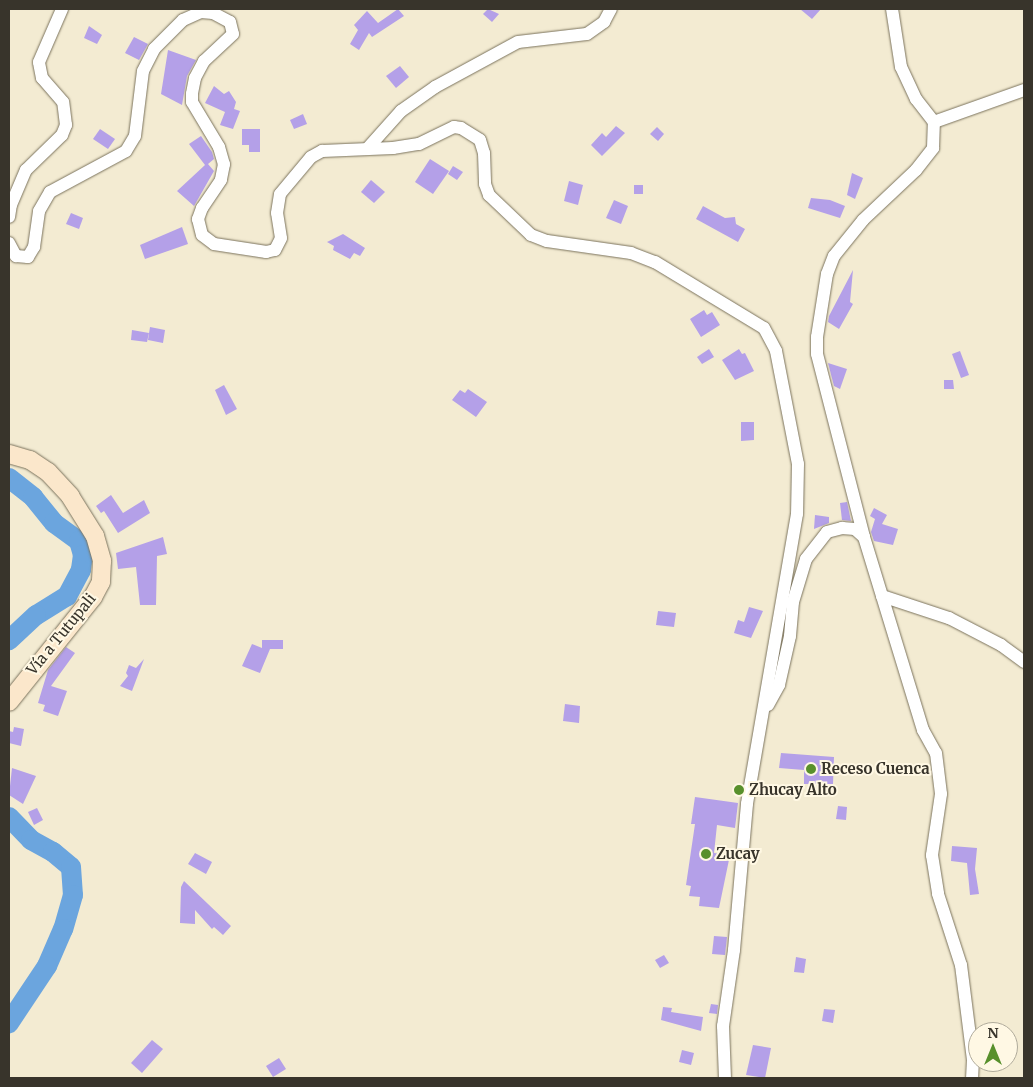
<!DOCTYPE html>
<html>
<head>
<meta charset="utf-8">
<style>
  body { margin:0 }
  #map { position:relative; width:1033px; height:1087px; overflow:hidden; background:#f3ebd2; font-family:Merriweather,serif }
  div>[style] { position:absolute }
  .river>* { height:20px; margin:-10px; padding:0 10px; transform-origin:10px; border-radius:10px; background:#6ba5de }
  .building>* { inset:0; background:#b4a0e8 }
  .roads { filter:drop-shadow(0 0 1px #7b735d) drop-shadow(0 0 1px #7b735d) }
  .street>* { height:12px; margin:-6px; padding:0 6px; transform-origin:6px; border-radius:6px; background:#fff }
  .secondary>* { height:18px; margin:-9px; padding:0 9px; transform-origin:9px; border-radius:9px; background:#fbe7cb }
  .dots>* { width:14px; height:14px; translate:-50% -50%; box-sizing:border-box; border:2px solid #fff8e4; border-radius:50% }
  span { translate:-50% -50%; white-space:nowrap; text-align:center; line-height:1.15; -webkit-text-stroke:4px #fff8e4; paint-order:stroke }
  .street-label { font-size:15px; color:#38342b }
  .poi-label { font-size:15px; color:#38342b; font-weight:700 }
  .left { translate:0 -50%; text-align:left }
  .frame { position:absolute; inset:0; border:10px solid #38342b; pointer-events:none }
  .north { position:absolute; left:968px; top:1022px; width:50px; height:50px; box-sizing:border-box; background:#fff8e4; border:1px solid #afaa9a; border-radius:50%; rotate:0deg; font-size:14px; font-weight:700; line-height:20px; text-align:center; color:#38342b }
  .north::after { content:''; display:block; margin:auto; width:18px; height:22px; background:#58902c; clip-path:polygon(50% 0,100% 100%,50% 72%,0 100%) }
</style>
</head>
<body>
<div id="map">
  <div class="river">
    <div style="left:9px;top:478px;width:31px;rotate:38deg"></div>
    <div style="left:33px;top:497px;width:33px;rotate:51deg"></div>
    <div style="left:54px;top:523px;width:31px;rotate:36deg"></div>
    <div style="left:79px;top:541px;width:15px;rotate:74deg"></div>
    <div style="left:83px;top:555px;width:15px;rotate:98deg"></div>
    <div style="left:81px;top:570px;width:30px;rotate:118deg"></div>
    <div style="left:67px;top:596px;width:36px;rotate:148deg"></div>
    <div style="left:36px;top:615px;width:37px;rotate:137deg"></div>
    <div style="left:9px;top:817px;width:32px;rotate:46deg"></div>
    <div style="left:31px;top:840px;width:25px;rotate:29deg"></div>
    <div style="left:53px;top:852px;width:23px;rotate:40deg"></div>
    <div style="left:71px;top:867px;width:28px;rotate:86deg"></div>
    <div style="left:73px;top:895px;width:35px;rotate:106deg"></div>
    <div style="left:63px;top:929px;width:40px;rotate:113.4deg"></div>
    <div style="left:47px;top:966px;width:69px;rotate:123.7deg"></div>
  </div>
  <div class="building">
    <div style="clip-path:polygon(398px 9px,404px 16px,372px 37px,369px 33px,359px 50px,350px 44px,358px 30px,354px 25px,367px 11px,378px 23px)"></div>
    <div style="clip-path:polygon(488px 9px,499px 14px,492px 22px,483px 14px)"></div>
    <div style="clip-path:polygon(800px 9px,821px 9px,812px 19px)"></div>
    <div style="clip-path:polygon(89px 26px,102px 35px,97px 44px,84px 38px)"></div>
    <div style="clip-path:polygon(134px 37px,148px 44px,139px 60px,125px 53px)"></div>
    <div style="clip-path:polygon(168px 50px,196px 60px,187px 76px,182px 105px,161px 94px)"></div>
    <div style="clip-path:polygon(400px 66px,409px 77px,396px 88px,386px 76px)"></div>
    <div style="clip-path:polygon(214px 86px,224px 94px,229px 91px,236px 102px,234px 109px,240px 111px,233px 129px,220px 125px,225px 112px,205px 103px)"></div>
    <div style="clip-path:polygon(303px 114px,307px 124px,294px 129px,290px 120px)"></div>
    <div style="clip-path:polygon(616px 126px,625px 133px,602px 156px,591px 145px,602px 133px,606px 137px)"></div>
    <div style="clip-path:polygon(657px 127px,664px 134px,658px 141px,650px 134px)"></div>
    <div style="clip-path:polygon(100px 129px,115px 139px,108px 149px,93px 139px)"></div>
    <div style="clip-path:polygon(242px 129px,260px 129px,260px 152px,249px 152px,249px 145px,242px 145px)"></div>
    <div style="clip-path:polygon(201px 136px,212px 152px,214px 159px,208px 164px,214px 171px,194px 206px,177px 191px,205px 165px,189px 144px)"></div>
    <div style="clip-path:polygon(430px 159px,449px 171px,433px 194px,415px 182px)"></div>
    <div style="clip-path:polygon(453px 166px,463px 172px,457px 180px,448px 174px)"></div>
    <div style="clip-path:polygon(852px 173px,863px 178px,855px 199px,847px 195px)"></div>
    <div style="clip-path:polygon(371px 180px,385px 192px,374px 203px,361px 192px)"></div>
    <div style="clip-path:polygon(569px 181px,583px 185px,578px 205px,564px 201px)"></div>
    <div style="clip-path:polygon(634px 185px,643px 185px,643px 194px,634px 194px)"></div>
    <div style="clip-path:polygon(811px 198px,830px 200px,845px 206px,840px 218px,808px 208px)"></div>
    <div style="clip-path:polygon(614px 200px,628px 206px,621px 224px,606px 218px)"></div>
    <div style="clip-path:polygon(703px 206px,725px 218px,735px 217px,736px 224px,745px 229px,738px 242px,696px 219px)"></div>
    <div style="clip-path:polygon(71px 213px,83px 218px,79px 229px,66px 224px)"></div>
    <div style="clip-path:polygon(182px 227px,188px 244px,145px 259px,140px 245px)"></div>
    <div style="clip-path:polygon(343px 234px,365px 248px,360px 256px,354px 253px,350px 259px,333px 250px,334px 246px,327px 242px)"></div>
    <div style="clip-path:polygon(853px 270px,850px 302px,853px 304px,839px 329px,828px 322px,829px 316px)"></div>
    <div style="clip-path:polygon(704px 310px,707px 315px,712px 312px,720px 325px,701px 337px,690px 319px)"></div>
    <div style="clip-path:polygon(150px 327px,165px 330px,163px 343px,148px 340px)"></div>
    <div style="clip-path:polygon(132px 330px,149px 333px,147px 342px,131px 340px)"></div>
    <div style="clip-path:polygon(709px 349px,714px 357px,702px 364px,697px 357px)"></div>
    <div style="clip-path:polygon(739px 349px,742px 354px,745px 353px,754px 371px,735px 380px,722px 360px)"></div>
    <div style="clip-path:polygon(960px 351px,969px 375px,961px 378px,952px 354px)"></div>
    <div style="clip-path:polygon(828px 363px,847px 369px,840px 389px,834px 386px)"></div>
    <div style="clip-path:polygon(944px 380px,953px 380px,954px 389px,944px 389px)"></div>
    <div style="clip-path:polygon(224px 385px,237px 409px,226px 415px,215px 390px)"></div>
    <div style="clip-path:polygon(468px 389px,487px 402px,476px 417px,452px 400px,460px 390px,465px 393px)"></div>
    <div style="clip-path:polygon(741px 422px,754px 422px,754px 440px,741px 441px)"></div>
    <div style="clip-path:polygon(111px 495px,123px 513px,144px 500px,150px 513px,118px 533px,104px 511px,101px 513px,96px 506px)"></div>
    <div style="clip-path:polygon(847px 502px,851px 521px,842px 520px,840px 503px)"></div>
    <div style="clip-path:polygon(874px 508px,887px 515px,882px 524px,898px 529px,893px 545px,874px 541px,871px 532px,875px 519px,870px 516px)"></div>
    <div style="clip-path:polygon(815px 515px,829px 517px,829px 523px,814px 529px)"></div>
    <div style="clip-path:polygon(163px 537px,167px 554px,157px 556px,156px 605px,140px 605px,136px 567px,118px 569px,116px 553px)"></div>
    <div style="clip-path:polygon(749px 607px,763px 611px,751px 638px,734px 633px,738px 620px,744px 622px)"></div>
    <div style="clip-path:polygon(658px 611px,676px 613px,674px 627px,656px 625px)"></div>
    <div style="clip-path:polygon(262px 640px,283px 640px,283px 649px,270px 649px,260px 673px,242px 666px,252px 644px,262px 648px)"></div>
    <div style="clip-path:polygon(66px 647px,75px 653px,51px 686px,67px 691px,58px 716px,43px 711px,45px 705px,38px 703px,48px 670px)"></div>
    <div style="clip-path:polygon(144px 659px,132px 691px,120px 686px,128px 676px,126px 673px,129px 665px,136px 668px)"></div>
    <div style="clip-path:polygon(565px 704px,580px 706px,579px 723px,563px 721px)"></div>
    <div style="clip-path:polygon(14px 727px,24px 729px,21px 746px,9px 743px,9px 731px,13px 732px)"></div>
    <div style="clip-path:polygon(781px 753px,834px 757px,833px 784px,804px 784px,804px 770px,779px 768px)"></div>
    <div style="clip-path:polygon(12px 768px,36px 776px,23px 804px,9px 795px)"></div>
    <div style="clip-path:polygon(695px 797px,738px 803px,735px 828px,717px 825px,714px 853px,730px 855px,719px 908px,699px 906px,700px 897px,689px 896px,691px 886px,686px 885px,695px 824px,691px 824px)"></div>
    <div style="clip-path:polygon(838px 806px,847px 807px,846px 820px,836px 819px)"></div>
    <div style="clip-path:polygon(37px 808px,43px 820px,34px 825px,28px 812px)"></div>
    <div style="clip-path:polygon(952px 846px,977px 848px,975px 869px,979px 894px,970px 895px,967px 863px,951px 861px)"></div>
    <div style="clip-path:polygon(195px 853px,212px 862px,206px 874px,188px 864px)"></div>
    <div style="clip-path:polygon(184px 881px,231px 926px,223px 935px,214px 927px,212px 929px,195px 910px,195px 924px,180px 923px,181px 887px)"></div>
    <div style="clip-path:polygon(714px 936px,727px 937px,725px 955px,712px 954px)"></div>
    <div style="clip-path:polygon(664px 955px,669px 963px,660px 968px,655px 960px)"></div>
    <div style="clip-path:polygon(796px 957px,806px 959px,804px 973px,794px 972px)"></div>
    <div style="clip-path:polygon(711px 1004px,718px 1005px,717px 1014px,709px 1013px)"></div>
    <div style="clip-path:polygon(663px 1007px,672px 1008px,671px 1012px,703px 1017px,701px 1031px,661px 1020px)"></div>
    <div style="clip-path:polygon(824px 1009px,835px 1010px,833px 1023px,822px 1021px)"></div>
    <div style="clip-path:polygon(152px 1040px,163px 1049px,142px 1073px,131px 1063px)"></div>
    <div style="clip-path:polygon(753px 1045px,771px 1048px,765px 1078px,746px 1075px)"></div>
    <div style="clip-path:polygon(682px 1050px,694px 1053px,691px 1065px,679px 1062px)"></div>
    <div style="clip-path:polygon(279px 1058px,286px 1069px,273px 1077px,266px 1066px)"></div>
  </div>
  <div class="roads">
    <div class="street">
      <div style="left:934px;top:122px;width:96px;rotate:-19.6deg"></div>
      <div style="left:367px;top:149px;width:51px;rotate:-48.2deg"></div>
      <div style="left:401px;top:111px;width:42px;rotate:-35.2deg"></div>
      <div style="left:435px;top:87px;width:94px;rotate:-28.5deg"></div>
      <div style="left:518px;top:42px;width:69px;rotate:-6.6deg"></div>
      <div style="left:587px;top:34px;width:21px;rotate:-35deg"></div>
      <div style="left:604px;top:22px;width:15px;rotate:-62deg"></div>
      <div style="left:9px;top:217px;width:12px;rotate:-81deg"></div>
      <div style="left:11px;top:205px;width:38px;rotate:-67deg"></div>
      <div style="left:26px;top:170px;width:50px;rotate:-44.2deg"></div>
      <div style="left:62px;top:135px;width:11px;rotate:-68deg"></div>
      <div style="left:66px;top:125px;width:23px;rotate:-97deg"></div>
      <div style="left:63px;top:102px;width:32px;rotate:-131deg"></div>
      <div style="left:42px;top:78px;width:16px;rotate:-101deg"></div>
      <div style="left:39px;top:62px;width:58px;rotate:-66.5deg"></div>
      <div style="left:9px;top:243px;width:15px;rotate:62deg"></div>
      <div style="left:16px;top:256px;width:12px;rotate:5deg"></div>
      <div style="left:28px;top:257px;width:12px;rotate:-59deg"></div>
      <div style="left:34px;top:247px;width:36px;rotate:-82deg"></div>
      <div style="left:39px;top:211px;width:22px;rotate:-60deg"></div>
      <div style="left:50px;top:192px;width:86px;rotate:-28.3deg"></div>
      <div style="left:126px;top:151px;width:17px;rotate:-59deg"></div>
      <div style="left:135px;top:136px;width:65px;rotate:-83deg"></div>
      <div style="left:143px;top:71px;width:25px;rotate:-63deg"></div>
      <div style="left:154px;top:49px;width:41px;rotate:-45deg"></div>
      <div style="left:183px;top:20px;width:20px;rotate:-24deg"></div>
      <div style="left:201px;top:12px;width:12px;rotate:5deg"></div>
      <div style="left:213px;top:13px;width:19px;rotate:28deg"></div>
      <div style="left:230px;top:22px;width:12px;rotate:76deg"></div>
      <div style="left:233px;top:34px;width:40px;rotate:137deg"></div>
      <div style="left:204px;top:61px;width:19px;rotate:118deg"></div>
      <div style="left:195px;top:78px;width:16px;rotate:101deg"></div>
      <div style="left:192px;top:94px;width:8px;rotate:90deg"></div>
      <div style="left:192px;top:102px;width:52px;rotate:59deg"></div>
      <div style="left:219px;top:147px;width:18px;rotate:74deg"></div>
      <div style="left:224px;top:164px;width:16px;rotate:101deg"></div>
      <div style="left:221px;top:180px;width:34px;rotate:124deg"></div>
      <div style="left:202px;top:208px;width:12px;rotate:110deg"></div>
      <div style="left:198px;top:219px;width:16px;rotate:76deg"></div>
      <div style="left:202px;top:235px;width:15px;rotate:37deg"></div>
      <div style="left:214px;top:244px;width:53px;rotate:8.7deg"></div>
      <div style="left:266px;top:252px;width:9px;rotate:-13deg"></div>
      <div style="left:275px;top:250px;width:13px;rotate:-63deg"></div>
      <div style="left:281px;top:238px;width:25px;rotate:-99deg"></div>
      <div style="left:277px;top:213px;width:19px;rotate:-81deg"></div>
      <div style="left:280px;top:194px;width:48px;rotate:-50deg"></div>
      <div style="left:311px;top:157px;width:13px;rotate:-29deg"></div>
      <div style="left:322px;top:151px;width:71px;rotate:-2.4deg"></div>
      <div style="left:393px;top:148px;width:26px;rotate:-9deg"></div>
      <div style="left:419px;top:144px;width:39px;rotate:-26deg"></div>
      <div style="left:454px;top:127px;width:7px;rotate:8deg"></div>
      <div style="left:461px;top:128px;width:22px;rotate:32deg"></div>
      <div style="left:480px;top:140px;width:14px;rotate:73deg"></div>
      <div style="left:484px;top:153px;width:31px;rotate:88deg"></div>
      <div style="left:485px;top:184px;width:12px;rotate:70deg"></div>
      <div style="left:489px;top:195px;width:58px;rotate:43.6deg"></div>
      <div style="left:531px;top:235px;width:17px;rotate:21deg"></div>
      <div style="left:547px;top:241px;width:85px;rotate:8.1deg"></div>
      <div style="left:631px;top:253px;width:26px;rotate:21deg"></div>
      <div style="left:655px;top:262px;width:127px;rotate:31.2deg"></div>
      <div style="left:764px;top:328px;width:26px;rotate:62deg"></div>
      <div style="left:776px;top:351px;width:115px;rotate:79deg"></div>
      <div style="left:798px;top:464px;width:50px;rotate:91.1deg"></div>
      <div style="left:797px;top:514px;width:294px;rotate:99.8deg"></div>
      <div style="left:747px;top:804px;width:147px;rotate:95.1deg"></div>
      <div style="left:734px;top:950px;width:77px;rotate:98.2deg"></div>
      <div style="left:723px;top:1026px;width:52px;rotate:87.8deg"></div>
      <div style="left:864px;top:537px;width:189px;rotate:-104.4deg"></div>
      <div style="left:817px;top:354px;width:17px;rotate:-90deg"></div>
      <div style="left:817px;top:337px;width:64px;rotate:-81deg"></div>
      <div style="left:827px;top:274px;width:19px;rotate:-69deg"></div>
      <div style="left:834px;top:256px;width:46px;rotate:-51.1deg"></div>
      <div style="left:863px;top:220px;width:73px;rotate:-43.3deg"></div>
      <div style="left:916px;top:170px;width:28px;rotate:-52deg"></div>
      <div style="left:933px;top:148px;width:26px;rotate:-88deg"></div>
      <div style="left:934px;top:122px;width:29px;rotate:-128deg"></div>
      <div style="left:916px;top:99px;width:35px;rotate:-115deg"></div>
      <div style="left:901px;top:67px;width:59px;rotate:-98.8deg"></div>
      <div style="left:882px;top:596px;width:71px;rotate:18.2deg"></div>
      <div style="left:949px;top:618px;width:59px;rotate:27.4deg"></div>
      <div style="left:1001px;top:645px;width:29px;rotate:36deg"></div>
      <div style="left:768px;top:705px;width:23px;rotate:-61deg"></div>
      <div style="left:779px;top:685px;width:50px;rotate:-77.3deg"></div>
      <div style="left:790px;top:636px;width:34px;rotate:-85deg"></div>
      <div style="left:793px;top:602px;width:45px;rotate:-73.2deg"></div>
      <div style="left:806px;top:559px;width:34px;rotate:-52deg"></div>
      <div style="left:827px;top:532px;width:16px;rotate:-15deg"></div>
      <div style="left:842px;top:528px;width:13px;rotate:4deg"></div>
      <div style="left:855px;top:529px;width:12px;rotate:42deg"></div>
      <div style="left:864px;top:537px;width:202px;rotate:73deg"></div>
      <div style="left:923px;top:730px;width:26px;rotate:61deg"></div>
      <div style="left:936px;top:753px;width:41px;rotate:83deg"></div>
      <div style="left:941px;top:794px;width:62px;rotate:98.4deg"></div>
      <div style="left:932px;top:855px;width:39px;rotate:81deg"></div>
      <div style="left:938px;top:894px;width:75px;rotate:72.1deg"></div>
      <div style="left:961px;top:965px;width:96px;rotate:82.8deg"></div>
      <div style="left:973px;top:1060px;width:18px;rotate:93deg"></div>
    </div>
    <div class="secondary">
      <div style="left:9px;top:454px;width:22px;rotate:16deg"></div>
      <div style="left:30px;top:460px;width:22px;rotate:34deg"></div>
      <div style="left:48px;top:472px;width:33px;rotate:47deg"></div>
      <div style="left:70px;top:496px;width:47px;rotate:58deg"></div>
      <div style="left:95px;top:536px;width:26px;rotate:74deg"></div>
      <div style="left:102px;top:561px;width:21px;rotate:93deg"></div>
      <div style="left:101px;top:582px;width:17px;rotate:118deg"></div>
      <div style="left:93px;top:597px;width:134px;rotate:128.7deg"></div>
    </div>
  </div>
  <div class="dots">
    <div style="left:811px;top:769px;background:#58902c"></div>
    <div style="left:739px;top:790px;background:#58902c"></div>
    <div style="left:706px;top:854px;background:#58902c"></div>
  </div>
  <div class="street-label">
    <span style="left:61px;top:634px;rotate:-51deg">Vía a Tutupali</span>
  </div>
  <div class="poi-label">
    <span class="left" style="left:821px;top:769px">Receso Cuenca</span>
    <span class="left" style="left:749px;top:790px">Zhucay Alto</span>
    <span class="left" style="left:716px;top:854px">Zucay</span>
  </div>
  <div class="frame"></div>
  <div class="north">N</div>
</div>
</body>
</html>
